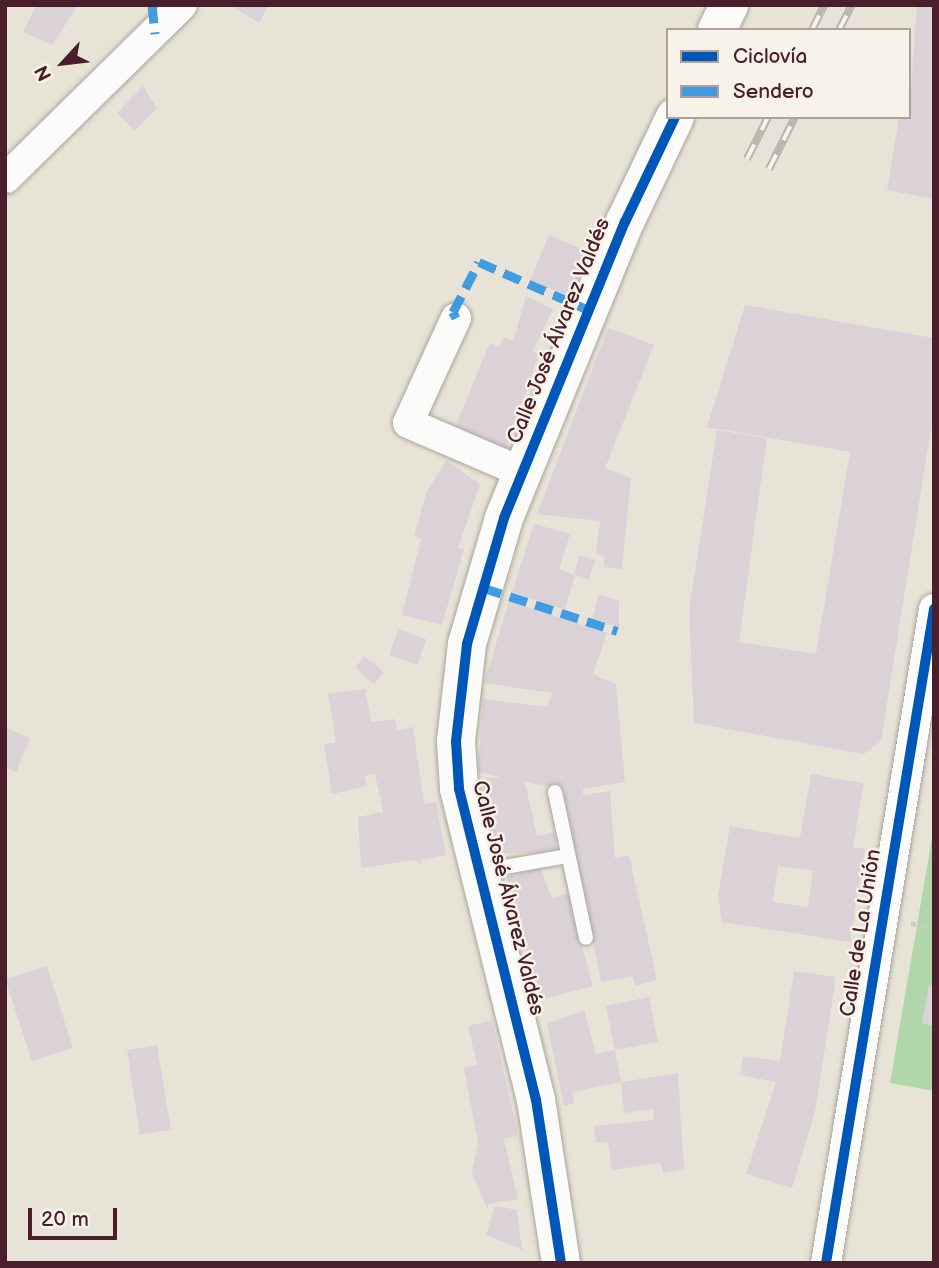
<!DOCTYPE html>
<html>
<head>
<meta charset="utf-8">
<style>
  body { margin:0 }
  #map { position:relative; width:939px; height:1268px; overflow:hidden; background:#e7e4d7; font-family:"Balsamiq Sans",sans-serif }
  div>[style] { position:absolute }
  .green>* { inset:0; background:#b0d6aa }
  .building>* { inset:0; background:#dbd2d8 }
  .path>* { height:4.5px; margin-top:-2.25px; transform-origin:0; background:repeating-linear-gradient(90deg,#cecac8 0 5px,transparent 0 10px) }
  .roads { filter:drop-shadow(0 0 2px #aaa49e) drop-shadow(0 0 2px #aaa49e) }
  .lane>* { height:14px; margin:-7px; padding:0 7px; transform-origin:7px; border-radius:7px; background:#fbfbf9 }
  .street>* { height:30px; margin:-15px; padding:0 15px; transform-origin:15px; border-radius:15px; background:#fbfbf9 }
  .secondary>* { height:38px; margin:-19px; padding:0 19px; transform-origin:19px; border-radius:19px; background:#fbfbf9 }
  .rail>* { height:8px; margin-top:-4px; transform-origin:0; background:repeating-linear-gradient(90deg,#f7f3e8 0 16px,#b9b4b3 0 32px); box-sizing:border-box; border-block:2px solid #b9b4b3 }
  .quiet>* { height:9px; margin-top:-4.5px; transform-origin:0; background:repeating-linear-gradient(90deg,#409be1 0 18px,transparent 0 27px) }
  .cycleway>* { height:10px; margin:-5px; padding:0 5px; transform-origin:5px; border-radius:5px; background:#0057b8 }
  span { translate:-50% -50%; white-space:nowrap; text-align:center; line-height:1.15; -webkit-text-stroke:5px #f7f3e8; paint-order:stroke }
  .street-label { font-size:21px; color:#4a1f2b }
  .frame { position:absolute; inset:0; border:7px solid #4a1f2b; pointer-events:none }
  .legend { position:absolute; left:666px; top:28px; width:245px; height:91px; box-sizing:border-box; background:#f7f3e8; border:2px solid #b29e9c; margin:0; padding:9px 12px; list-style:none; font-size:21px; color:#4a1f2b }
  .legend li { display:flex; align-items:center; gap:14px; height:35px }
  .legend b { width:35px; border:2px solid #b29e9c }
  .north { position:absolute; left:28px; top:28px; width:70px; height:70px; -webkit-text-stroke:5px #f7f3e8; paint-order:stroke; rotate:243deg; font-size:19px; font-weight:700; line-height:28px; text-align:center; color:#4a1f2b }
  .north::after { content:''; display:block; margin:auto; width:24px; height:32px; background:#4a1f2b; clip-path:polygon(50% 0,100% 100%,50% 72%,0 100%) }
  .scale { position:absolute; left:28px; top:1208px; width:89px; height:32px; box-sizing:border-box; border:4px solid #4a1f2b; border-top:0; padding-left:9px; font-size:21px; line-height:24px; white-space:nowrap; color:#4a1f2b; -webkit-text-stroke:5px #f7f3e8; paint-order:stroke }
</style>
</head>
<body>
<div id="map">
  <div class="green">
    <div style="clip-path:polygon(934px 826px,934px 1091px,890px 1083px)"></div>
  </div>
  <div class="building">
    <div style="clip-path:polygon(36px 5px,78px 5px,52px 45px,23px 32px)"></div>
    <div style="clip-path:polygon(230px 5px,269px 5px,259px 23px)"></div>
    <div style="clip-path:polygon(917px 5px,934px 5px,934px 199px,887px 190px,899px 117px,909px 117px)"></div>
    <div style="clip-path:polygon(143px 86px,157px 108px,135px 131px,117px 113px)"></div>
    <div style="clip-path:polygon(549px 235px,589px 252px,570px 297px,530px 280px)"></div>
    <div style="clip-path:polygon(526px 296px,553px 309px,533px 351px,539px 354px,506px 449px,453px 431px,490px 343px,499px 347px,504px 337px,513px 341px)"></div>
    <div style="clip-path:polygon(745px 305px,934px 338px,934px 410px,881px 741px,864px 754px,694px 723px,689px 610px,717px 430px,767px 438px,739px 642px,816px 654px,850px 452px,707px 427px)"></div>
    <div style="clip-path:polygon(608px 328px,654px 345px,605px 468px,631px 478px,622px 569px,604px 567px,604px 556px,596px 554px,600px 521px,537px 514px)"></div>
    <div style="clip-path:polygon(446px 460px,480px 484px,458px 548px,464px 549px,442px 625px,402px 615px,421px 539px,414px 535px,426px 494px)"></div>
    <div style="clip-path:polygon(534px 524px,570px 534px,559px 569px,575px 575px,565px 610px,512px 592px)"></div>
    <div style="clip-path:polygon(579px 555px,595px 560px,589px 580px,574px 574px)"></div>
    <div style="clip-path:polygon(599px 594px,619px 601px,619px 627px,592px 619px)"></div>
    <div style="clip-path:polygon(509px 601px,607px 633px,593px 674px,616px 684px,625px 782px,583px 789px,583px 795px,610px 791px,615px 858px,629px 855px,657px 980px,635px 986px,633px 976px,601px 982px,563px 790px,525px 782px,537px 836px,554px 833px,557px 851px,497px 854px,480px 779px,501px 777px,478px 772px,483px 699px,547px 707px,552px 693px,484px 683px)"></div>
    <div style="clip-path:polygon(398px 629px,426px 639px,418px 665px,389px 655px)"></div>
    <div style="clip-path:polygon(364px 656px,384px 672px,374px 684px,355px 668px)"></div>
    <div style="clip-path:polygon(365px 689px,371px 722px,395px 719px,397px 730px,413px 727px,424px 804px,436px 802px,446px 855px,421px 860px,423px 866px,415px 860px,361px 868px,358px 817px,383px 812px,375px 774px,365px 776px,367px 786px,332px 794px,324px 744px,336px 743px,328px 694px)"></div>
    <div style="clip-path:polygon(5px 727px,30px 738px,16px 772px,5px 767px)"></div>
    <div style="clip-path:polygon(evenodd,811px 774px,864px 783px,853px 847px,865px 849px,850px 942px,722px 922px,718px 895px,730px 826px,800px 838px,811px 774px,778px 866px,813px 871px,808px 907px,773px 902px,778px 866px)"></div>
    <div style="clip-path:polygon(540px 868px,552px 898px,568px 893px,593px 986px,540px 1000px,506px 877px)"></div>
    <div style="clip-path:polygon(47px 966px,73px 1048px,32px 1061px,5px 979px)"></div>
    <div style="clip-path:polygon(794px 971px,836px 977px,815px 1112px,792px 1188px,746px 1174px,776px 1082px,740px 1075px,743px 1056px,780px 1061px)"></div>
    <div style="clip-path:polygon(929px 985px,934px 986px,934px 1026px,922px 1023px)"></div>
    <div style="clip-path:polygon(649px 997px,658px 1042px,615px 1050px,606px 1006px)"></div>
    <div style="clip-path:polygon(584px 1010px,596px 1054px,615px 1050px,621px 1082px,678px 1073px,684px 1169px,663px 1173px,660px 1163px,612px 1170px,608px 1142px,596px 1143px,594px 1126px,654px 1120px,653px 1109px,624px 1113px,621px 1082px,572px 1092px,575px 1103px,564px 1106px,547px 1024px)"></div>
    <div style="clip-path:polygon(492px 1020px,518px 1135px,504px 1139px,518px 1199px,488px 1204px,488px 1211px,472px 1173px,478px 1143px,464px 1068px,477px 1065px,468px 1026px)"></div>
    <div style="clip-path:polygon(157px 1045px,171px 1130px,140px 1135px,127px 1050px)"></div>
    <div style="clip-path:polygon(495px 1206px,517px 1210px,522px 1250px,486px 1235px)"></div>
  </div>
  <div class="path">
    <div style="left:911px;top:923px;width:24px;rotate:15deg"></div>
  </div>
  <div class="roads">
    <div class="lane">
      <div style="left:555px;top:792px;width:149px;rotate:78deg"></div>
      <div style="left:482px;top:871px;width:86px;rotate:-10deg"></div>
    </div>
    <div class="street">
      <div style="left:5px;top:179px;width:248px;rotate:-44.5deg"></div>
      <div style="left:456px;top:318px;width:115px;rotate:114.6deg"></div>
      <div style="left:408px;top:423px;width:124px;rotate:23.3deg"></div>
      <div style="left:826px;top:1263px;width:663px;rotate:-80.62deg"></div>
    </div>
    <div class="secondary">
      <div style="left:717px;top:30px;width:28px;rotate:-64deg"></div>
      <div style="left:561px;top:1263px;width:165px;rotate:-98.7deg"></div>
      <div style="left:536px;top:1100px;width:321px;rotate:-103.9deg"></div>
      <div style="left:459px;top:788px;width:47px;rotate:-93.7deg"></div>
      <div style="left:456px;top:741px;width:98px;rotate:-83.5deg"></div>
      <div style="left:467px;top:644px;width:131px;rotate:-73.6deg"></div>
      <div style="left:504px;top:518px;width:320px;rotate:-67.8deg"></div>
      <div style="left:625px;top:222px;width:116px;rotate:-64.5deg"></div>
    </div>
  </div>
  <div class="rail">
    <div style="left:812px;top:30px;width:28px;rotate:-64deg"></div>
    <div style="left:839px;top:30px;width:28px;rotate:-63deg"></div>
    <div style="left:747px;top:159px;width:47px;rotate:-63.4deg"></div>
    <div style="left:769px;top:169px;width:58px;rotate:-63.4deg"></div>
  </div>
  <div class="quiet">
    <div style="left:152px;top:5px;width:29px;rotate:84deg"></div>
    <div style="left:5px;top:192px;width:1px;rotate:90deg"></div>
    <div style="left:456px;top:318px;width:7px;rotate:-117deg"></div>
    <div style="left:453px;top:312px;width:56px;rotate:-62.5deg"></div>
    <div style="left:479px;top:262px;width:120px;rotate:23.6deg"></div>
    <div style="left:484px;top:588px;width:140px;rotate:17.9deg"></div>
  </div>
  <div class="cycleway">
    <div style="left:561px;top:1263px;width:165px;rotate:-98.7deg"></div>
    <div style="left:536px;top:1100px;width:321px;rotate:-103.9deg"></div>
    <div style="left:459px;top:788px;width:47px;rotate:-93.7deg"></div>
    <div style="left:456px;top:741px;width:98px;rotate:-83.5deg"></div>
    <div style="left:467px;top:644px;width:131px;rotate:-73.6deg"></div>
    <div style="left:504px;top:518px;width:320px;rotate:-67.8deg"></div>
    <div style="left:625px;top:222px;width:116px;rotate:-64.5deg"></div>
    <div style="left:826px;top:1263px;width:663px;rotate:-80.62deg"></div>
  </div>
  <div class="street-label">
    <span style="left:559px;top:331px;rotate:-68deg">Calle José Álvarez Valdés</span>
    <span style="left:508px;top:898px;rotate:76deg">Calle José Álvarez Valdés</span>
    <span style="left:861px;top:933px;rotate:-81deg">Calle de La Unión</span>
  </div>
  <div class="frame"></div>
  <ul class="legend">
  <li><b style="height:9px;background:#0057b8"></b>Ciclovía</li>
  <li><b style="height:9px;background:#409be1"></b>Sendero</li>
  </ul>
  <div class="north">N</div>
  <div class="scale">20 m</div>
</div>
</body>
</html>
